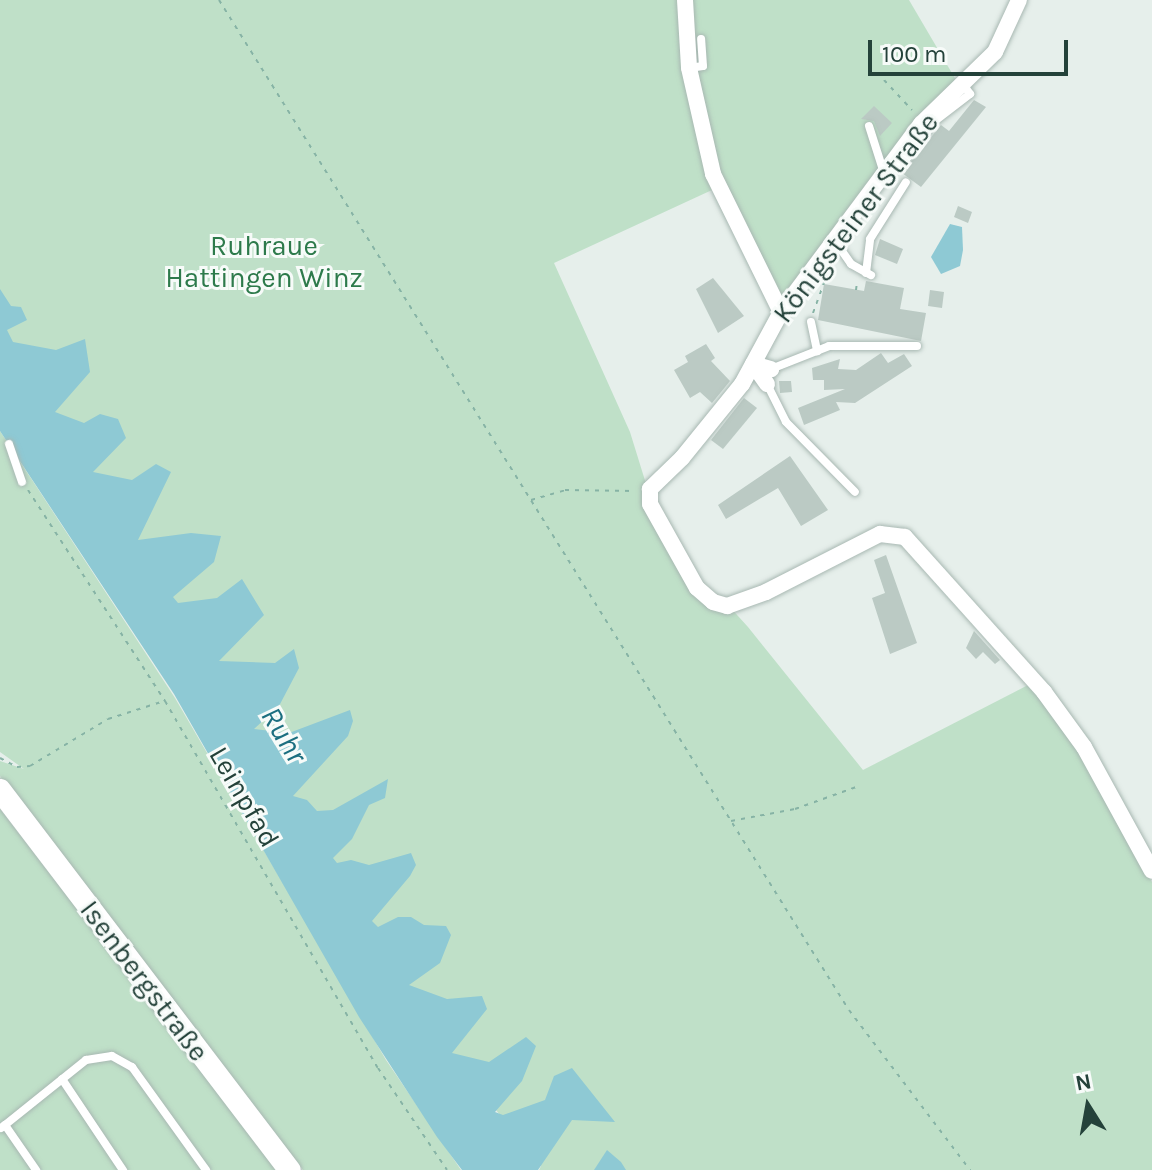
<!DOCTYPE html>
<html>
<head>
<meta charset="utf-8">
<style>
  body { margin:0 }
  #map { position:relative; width:1152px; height:1170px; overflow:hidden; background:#e6efeb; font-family:Karla,sans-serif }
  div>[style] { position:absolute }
  .green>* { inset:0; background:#bfe0c8 }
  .water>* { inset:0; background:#8ec9d4 }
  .building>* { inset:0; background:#bbcac4 }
  .path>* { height:2px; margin-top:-1px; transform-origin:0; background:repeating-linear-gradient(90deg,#86b3a5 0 4px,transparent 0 10px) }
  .roads { filter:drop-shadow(0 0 2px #a8b8b2) drop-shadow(0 0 2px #a8b8b2) }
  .service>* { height:8px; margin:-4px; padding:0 4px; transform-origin:4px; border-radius:4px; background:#fff }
  .minor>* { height:16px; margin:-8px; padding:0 8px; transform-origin:8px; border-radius:8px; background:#fff }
  .secondary>* { height:22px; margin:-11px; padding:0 11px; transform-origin:11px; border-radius:11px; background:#fff }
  span { translate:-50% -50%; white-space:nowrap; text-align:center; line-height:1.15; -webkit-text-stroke:6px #f7fbf9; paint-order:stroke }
  .street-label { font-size:28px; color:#24423a }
  .park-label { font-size:28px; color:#2d7a4b }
  .water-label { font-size:30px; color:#1c6f80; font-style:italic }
  .north { position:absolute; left:1048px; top:1066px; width:80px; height:80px; -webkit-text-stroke:6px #f7fbf9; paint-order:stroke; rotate:349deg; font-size:22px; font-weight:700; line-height:32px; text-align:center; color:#24423a }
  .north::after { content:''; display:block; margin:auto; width:28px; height:36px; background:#24423a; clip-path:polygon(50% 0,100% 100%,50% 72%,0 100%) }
  .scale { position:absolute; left:868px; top:40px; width:200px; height:36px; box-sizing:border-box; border:4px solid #24423a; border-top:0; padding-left:10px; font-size:24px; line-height:28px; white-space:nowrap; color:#24423a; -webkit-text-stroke:6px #f7fbf9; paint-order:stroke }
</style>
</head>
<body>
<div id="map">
  <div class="green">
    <div style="clip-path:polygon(0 0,683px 0,695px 125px,712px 190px,554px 263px,630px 432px,647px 487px,697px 588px,728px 605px,748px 627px,863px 770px,1032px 683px,1056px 711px,1152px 882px,1152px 1170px,539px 1170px,541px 1166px,451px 1054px,391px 962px,0 326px)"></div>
    <div style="clip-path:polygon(691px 0,909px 0,956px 80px,782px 300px,714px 171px,692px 60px)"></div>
    <div style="clip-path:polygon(0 431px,175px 698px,386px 1060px,461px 1170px,303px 1170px,0 776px,0 761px,24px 769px,0 752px)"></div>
    <div style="clip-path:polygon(0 809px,129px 977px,282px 1170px,0 1170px)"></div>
  </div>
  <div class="water">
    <div style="clip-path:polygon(950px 224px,962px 227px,963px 250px,960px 266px,941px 274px,931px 257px)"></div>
    <div style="clip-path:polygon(0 289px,11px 306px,21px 307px,27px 320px,7px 330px,13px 342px,56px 350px,85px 339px,90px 372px,55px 412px,84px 423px,100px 414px,118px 419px,126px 438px,93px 472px,132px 480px,156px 464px,171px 472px,138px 540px,191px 533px,221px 536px,214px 562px,173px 597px,178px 603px,217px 598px,242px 579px,264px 615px,219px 661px,275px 663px,294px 649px,299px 668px,279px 706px,254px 729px,289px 733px,350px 710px,353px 721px,348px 736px,293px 796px,307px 800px,317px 811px,333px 810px,388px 779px,385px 798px,369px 805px,352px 839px,333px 858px,337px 863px,351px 860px,369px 865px,411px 853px,416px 865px,410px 876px,372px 921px,378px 927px,398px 917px,411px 917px,424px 925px,446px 926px,451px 935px,440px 963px,409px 985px,447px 999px,482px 996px,487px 1009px,452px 1053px,489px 1062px,526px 1037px,536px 1046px,522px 1081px,495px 1112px,503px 1115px,545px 1100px,554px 1076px,572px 1068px,615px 1122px,572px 1120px,538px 1170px,462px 1170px,437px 1137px,359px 1017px,174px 694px,0 431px)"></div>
    <div style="clip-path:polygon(607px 1150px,621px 1162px,626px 1170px,594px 1170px)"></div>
  </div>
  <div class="building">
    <div style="clip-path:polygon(974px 100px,986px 107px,921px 187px,902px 173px,941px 125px,949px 131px)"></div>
    <div style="clip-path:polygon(874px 106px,892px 123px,880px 136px,874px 121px,861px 119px)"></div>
    <div style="clip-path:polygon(958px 206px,972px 212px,968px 223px,954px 217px)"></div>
    <div style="clip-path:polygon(880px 239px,903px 249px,897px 264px,875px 255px)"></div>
    <div style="clip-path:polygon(713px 278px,744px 316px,718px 333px,696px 289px)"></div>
    <div style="clip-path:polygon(866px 281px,904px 288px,900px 309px,926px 313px,921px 341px,818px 320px,824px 284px,864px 291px)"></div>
    <div style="clip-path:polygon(930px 290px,944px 292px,942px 308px,928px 306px)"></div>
    <div style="clip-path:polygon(706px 344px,715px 358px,711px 361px,730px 381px,712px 403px,700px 392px,690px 398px,674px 370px,688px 362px,685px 356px)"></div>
    <div style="clip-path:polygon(881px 353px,888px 363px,904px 354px,912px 366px,855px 403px,836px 402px,840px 410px,804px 425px,798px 408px,845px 389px,824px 390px,824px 380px,813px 380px,812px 368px,840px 359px,838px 369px,856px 370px)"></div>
    <div style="clip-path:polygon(779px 381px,791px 381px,792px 392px,780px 393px)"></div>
    <div style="clip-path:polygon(744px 398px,757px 408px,723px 449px,711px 440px)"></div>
    <div style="clip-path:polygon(790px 456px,828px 510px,801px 526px,778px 488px,726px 519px,718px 505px)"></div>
    <div style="clip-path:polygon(886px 555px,917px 643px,890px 654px,872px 598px,885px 593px,874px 560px)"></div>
    <div style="clip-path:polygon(974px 631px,1000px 660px,995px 664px,983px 652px,976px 659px,966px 648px)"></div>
  </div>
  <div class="path">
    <div style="left:219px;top:0;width:1190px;rotate:58.05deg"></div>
    <div style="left:849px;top:1010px;width:201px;rotate:52.9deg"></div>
    <div style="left:884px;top:80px;width:41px;rotate:47deg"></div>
    <div style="left:856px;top:290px;width:8px;rotate:-83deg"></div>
    <div style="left:813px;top:313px;width:37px;rotate:-70deg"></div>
    <div style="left:28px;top:490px;width:252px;rotate:57deg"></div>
    <div style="left:165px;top:701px;width:424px;rotate:59.9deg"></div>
    <div style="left:378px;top:1068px;width:123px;rotate:55.9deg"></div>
    <div style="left:531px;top:500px;width:35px;rotate:-16deg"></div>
    <div style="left:565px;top:490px;width:70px;rotate:0.8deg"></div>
    <div style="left:0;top:758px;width:19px;rotate:28deg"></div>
    <div style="left:17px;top:767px;width:13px;rotate:-4deg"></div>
    <div style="left:30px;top:766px;width:91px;rotate:-31.1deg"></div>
    <div style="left:108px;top:719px;width:59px;rotate:-17.8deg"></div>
    <div style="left:731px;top:821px;width:65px;rotate:-10.6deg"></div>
    <div style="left:795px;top:809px;width:65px;rotate:-19.8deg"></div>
  </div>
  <div class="roads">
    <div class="service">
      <div style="left:689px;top:68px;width:14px;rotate:-8deg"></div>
      <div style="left:703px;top:66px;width:27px;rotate:-94deg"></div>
      <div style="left:869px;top:126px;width:49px;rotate:72.3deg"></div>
      <div style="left:901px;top:166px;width:58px;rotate:-52.7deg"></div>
      <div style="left:936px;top:120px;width:43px;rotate:-37.4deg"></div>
      <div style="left:970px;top:94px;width:12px;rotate:-125deg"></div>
      <div style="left:835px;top:241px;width:28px;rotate:55deg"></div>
      <div style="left:851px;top:264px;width:23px;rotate:29deg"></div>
      <div style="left:866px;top:273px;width:34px;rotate:-83deg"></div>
      <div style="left:870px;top:239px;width:67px;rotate:-57.7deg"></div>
      <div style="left:811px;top:322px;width:30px;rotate:78deg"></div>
      <div style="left:771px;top:369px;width:62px;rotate:-21.6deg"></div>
      <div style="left:829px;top:346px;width:88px"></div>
      <div style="left:767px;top:384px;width:42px;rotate:63.4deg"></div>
      <div style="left:786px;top:422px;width:98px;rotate:45.4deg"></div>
      <div style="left:9px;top:444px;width:40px;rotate:71.1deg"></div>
      <div style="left:62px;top:1079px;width:110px;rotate:56.2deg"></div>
      <div style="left:5px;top:1125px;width:104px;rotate:-38.7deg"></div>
      <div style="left:86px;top:1060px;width:26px;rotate:-9deg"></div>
      <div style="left:112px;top:1056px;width:23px;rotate:29deg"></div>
      <div style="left:132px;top:1067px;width:127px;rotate:54.3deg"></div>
      <div style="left:1px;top:1128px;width:5px;rotate:-37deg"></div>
      <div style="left:5px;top:1125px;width:55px;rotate:55.4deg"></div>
    </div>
    <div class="minor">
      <div style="left:685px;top:0;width:68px;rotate:86.6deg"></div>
      <div style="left:689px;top:68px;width:109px;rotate:77.2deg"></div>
      <div style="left:713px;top:174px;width:154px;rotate:63.8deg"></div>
      <div style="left:1019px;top:0;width:57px;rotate:114.8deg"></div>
      <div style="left:995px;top:52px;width:103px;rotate:135.8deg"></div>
      <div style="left:921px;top:124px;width:234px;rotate:126.7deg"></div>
      <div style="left:781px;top:312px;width:82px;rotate:118.4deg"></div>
      <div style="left:742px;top:384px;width:95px;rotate:129deg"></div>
      <div style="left:682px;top:458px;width:45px;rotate:135.9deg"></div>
      <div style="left:650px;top:489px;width:15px;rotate:90deg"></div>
      <div style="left:650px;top:504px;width:96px;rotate:60.8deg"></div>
      <div style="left:697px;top:588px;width:21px;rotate:41deg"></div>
      <div style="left:713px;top:602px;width:15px;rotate:16deg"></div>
      <div style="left:727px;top:606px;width:41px;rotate:-19.7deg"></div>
      <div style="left:766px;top:592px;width:128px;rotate:-27deg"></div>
      <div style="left:880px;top:534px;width:25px;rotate:7deg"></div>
      <div style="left:905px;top:537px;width:208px;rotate:48.1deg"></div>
      <div style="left:1044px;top:692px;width:68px;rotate:54deg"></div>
      <div style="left:1084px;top:747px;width:141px;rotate:61.3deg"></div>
      <div style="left:767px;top:384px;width:24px;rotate:-125deg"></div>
      <div style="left:753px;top:364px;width:19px;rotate:16deg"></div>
    </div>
    <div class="secondary">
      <div style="left:0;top:790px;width:478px;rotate:52.7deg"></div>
    </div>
  </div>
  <div class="street-label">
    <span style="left:856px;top:218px;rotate:-53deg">Königsteiner Straße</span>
    <span style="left:244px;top:797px;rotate:60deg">Leinpfad</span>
    <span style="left:144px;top:981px;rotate:53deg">Isenbergstraße</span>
  </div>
  <div class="park-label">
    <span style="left:264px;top:262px">Ruhraue<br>Hattingen Winz</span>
  </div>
  <div class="water-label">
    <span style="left:284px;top:735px;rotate:59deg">Ruhr</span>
  </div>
  <div class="north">N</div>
  <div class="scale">100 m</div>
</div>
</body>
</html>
